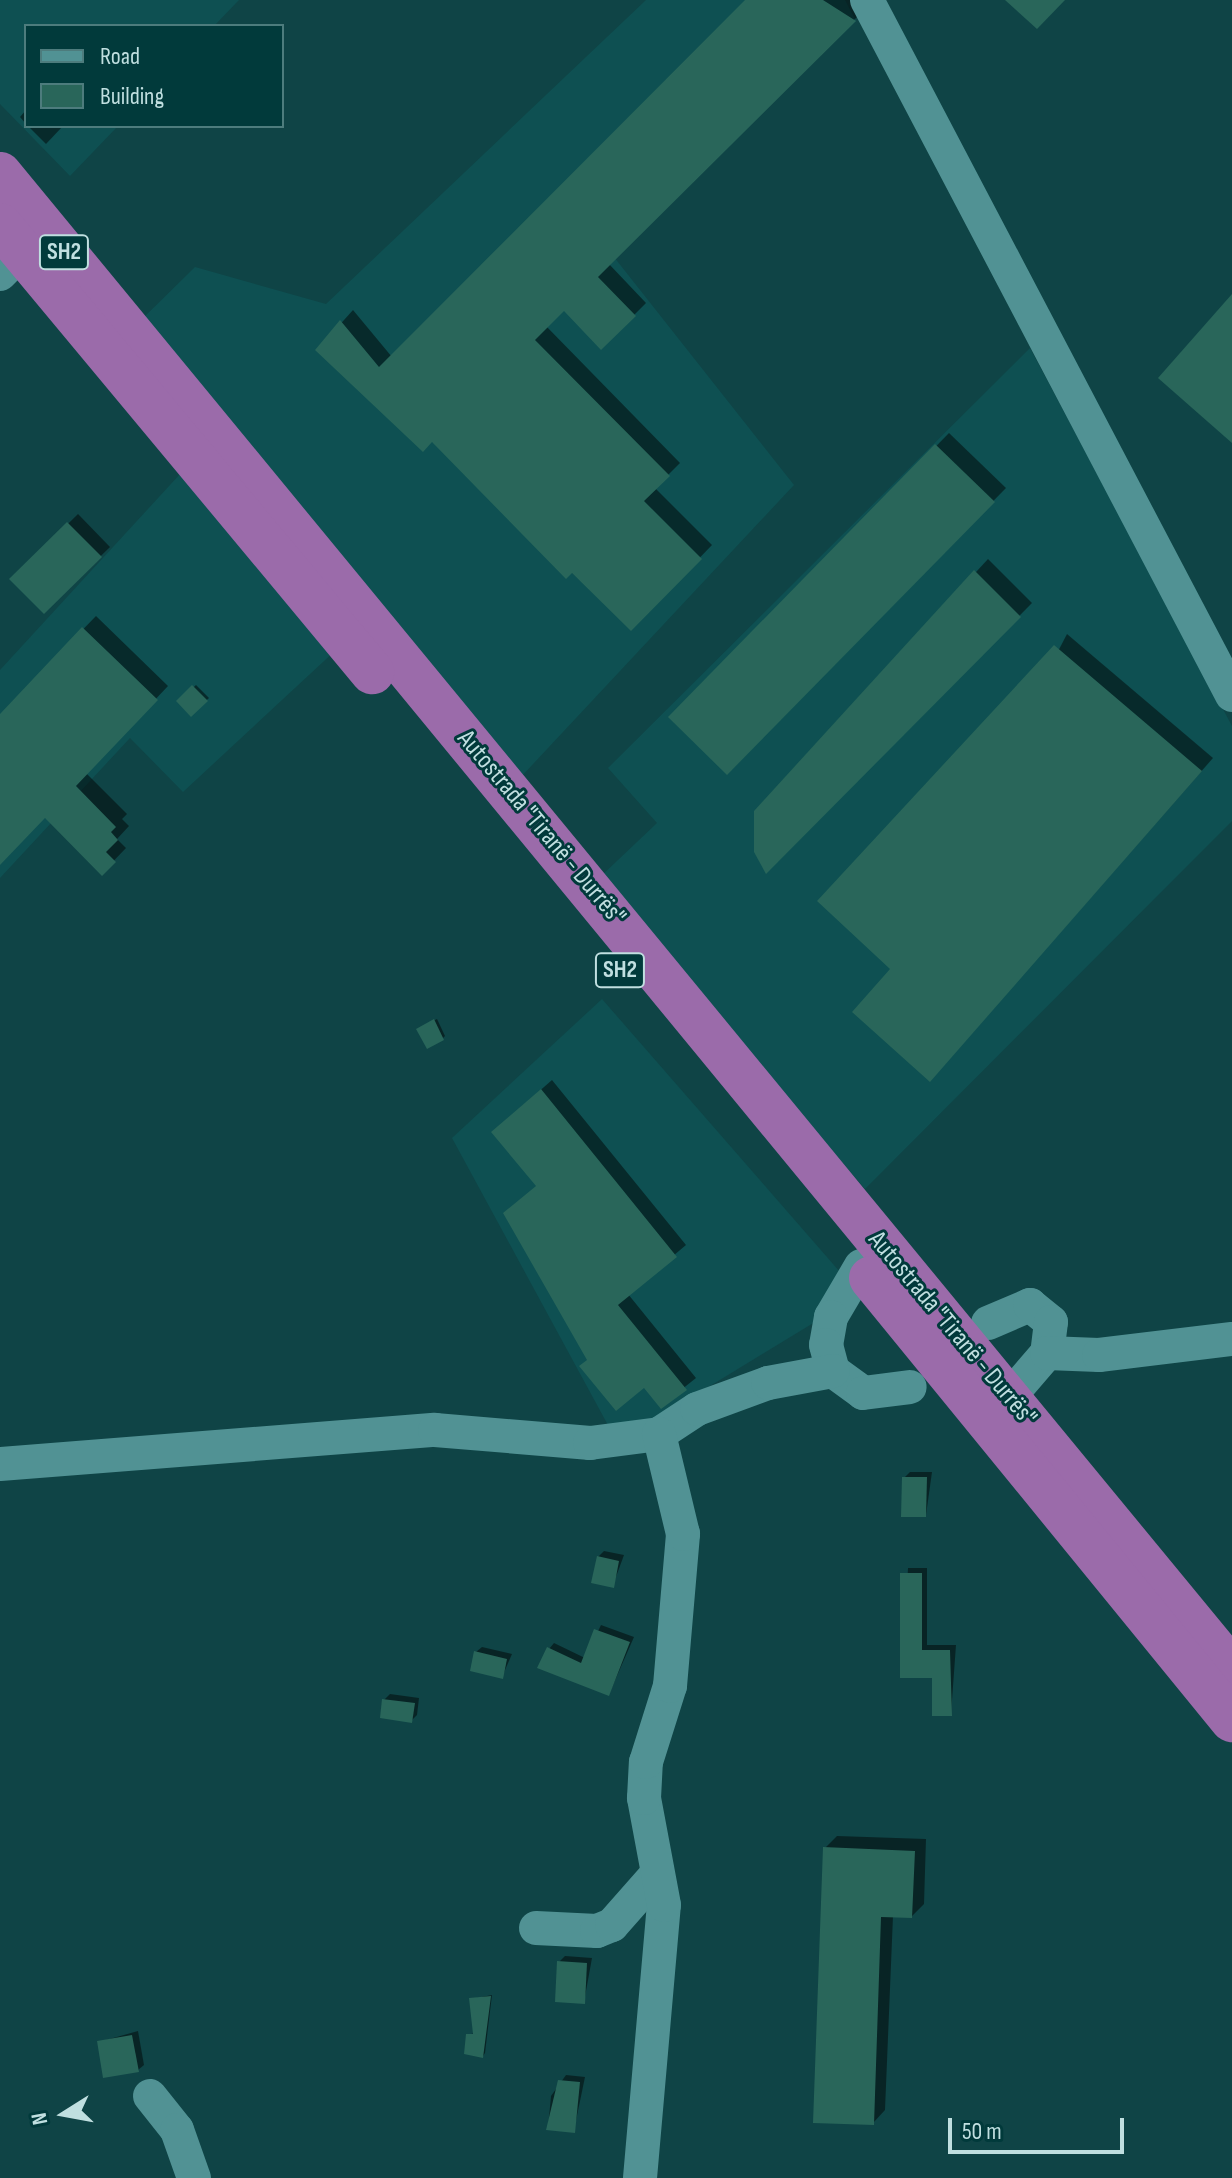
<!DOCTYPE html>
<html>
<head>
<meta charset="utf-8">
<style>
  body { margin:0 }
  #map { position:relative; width:1232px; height:2178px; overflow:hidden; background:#0f4446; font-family:"Sofia Sans Condensed",sans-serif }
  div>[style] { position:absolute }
  .built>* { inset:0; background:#0e5052 }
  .shadow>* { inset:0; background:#0007 }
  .building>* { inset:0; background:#29665a }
  .minor>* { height:34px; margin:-17px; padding:0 17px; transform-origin:17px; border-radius:17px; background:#519294 }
  .highway>* { height:44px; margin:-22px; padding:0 22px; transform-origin:22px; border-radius:22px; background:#9b6baa }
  span { translate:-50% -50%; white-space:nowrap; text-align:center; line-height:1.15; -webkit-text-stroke:6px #013a3b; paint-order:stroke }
  .shield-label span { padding:2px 6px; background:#013a3b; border:2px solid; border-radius:6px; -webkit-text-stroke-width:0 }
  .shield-label { font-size:24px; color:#c0dfe0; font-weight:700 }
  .street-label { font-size:26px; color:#c0dfe0 }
  .legend { position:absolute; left:24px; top:24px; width:260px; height:104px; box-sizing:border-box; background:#013a3b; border:2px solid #4d7c7d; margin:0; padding:10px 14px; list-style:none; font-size:24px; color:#c0dfe0 }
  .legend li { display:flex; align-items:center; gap:16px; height:40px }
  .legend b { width:40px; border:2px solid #4d7c7d }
  .north { position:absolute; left:24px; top:2074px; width:80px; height:80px; -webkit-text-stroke:6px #013a3b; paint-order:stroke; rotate:259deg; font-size:22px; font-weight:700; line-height:32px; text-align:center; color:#c0dfe0 }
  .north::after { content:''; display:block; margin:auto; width:28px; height:36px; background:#c0dfe0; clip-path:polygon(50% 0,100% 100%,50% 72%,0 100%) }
  .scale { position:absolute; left:948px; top:2118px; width:176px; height:36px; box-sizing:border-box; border:4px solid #c0dfe0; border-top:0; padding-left:10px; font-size:24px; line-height:28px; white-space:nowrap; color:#c0dfe0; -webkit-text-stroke:6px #013a3b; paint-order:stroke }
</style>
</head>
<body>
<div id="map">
  <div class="built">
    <div style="clip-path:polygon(0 0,239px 0,214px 26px,26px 26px,26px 126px,118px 126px,70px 176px,0 104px)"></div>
    <div style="clip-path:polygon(646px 0,845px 0,856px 21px,614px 257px,794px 485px,520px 778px,137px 324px,195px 267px,326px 304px)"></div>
    <div style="clip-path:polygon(1030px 348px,1232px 726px,1232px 821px,865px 1189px,599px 878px,657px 823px,608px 768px)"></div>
    <div style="clip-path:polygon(181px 473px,337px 649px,183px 792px,130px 738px,0 878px,0 670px)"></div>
    <div style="clip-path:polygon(602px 999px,840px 1272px,815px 1322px,656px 1419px,609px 1427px,452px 1138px)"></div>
  </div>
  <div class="shadow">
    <div style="clip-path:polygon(748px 0,853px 0,866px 8px,609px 264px,646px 303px,634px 315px,564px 308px,546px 326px,680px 463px,655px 488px,712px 545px,631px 629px,432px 439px,317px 350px,353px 310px,392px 357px)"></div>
    <div style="clip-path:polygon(26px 110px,26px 124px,20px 117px)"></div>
    <div style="clip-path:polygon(28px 126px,63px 126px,46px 144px)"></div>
    <div style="clip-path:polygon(949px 433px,1006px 488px,727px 773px,671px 717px)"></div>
    <div style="clip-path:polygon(78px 514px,110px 547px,44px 611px,12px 579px)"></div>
    <div style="clip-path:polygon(988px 559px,1032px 603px,767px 871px,756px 811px)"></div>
    <div style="clip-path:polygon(96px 616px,168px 686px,86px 773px,127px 814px,122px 819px,129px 826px,117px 839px,126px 848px,102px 873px,45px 815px,0 861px,0 715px)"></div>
    <div style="clip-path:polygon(1067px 634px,1213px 758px,942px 1067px,893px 969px)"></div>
    <div style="clip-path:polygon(196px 685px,209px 698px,191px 714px,179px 701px)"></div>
    <div style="clip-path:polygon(437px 1019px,445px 1036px,443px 1038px,421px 1027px)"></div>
    <div style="clip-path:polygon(552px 1080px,686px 1245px,628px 1294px,696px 1378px,661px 1406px,644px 1385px,589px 1359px,538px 1185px,504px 1122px)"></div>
    <div style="clip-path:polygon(910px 1472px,932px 1472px,926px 1515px,904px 1478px)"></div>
    <div style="clip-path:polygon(604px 1551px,624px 1555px,613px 1585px,598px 1557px)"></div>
    <div style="clip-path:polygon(908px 1568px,927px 1568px,927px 1645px,956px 1645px,951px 1714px,933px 1676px,902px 1676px)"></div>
    <div style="clip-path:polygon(601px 1625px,634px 1637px,609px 1694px,549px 1649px,554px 1643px,585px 1658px)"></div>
    <div style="clip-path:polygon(482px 1647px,512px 1654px,502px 1677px,476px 1652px)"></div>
    <div style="clip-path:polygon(390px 1694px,419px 1698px,417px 1715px,411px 1721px,384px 1700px)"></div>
    <div style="clip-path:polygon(837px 1836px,926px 1839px,924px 1904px,912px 1916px,893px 1916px,885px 2110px,873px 2123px,825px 1848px)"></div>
    <div style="clip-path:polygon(565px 1956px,592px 1958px,584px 2002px,559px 1962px)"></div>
    <div style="clip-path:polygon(492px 1995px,485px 2053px,483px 2056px,468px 2035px,475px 2033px,471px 1999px)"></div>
    <div style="clip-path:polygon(138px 2031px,144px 2065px,138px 2070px,99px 2042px)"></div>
    <div style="clip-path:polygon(566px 2075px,585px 2077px,574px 2130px,548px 2128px,551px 2096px)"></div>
  </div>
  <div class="building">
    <div style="clip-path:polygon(745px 0,823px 0,856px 21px,598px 277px,636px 316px,601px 350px,564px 311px,535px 340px,670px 476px,644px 501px,702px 559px,631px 631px,572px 573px,566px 579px,432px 442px,423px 452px,315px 350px,340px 320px,379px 367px)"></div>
    <div style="clip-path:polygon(1005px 0,1065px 0,1037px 29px)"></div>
    <div style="clip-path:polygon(1232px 294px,1232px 443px,1158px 378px)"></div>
    <div style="clip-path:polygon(935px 444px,995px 502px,727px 775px,668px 717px)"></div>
    <div style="clip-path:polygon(67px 522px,102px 557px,44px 614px,9px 579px)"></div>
    <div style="clip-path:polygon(974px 570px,1021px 617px,766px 874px,754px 852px,754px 811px)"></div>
    <div style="clip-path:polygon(82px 627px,158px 700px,76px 786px,116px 827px,111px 832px,118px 840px,106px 852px,116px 862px,102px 876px,45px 818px,0 865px,0 714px)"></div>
    <div style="clip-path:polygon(1054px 645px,1202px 771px,930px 1082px,852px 1012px,890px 969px,817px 901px)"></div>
    <div style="clip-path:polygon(192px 685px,208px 701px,191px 717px,176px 701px)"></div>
    <div style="clip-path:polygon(434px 1019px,444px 1040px,427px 1049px,416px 1029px)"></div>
    <div style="clip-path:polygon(541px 1089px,677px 1257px,618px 1305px,687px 1390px,661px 1409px,644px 1388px,616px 1411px,579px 1366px,587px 1360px,503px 1213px,536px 1186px,491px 1132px)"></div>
    <div style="clip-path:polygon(902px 1477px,927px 1477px,926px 1517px,901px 1517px)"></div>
    <div style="clip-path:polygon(597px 1556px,619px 1561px,614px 1588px,591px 1583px)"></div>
    <div style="clip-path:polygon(900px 1573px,922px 1573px,922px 1650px,950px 1650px,952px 1716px,932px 1716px,932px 1678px,900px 1678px)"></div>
    <div style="clip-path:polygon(594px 1629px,630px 1642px,609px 1696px,537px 1668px,547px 1647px,581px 1663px)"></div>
    <div style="clip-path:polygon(474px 1651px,507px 1659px,503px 1679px,470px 1671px)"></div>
    <div style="clip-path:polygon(382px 1699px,415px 1703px,412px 1723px,380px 1718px)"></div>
    <div style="clip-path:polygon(823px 1847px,915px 1851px,912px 1918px,881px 1917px,874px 2125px,813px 2123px)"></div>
    <div style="clip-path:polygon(557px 1961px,587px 1963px,585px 2004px,555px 2002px)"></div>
    <div style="clip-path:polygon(491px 1996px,483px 2058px,464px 2054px,466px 2034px,473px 2034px,469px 1998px)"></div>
    <div style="clip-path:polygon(132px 2035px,139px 2072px,103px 2078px,97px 2041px)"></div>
    <div style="clip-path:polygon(558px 2080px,580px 2082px,575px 2133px,546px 2130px)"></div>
  </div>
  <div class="minor">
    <div style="left:867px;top:0;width:785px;rotate:62.29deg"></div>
    <div style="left:0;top:274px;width:31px;rotate:-45deg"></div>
    <div style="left:861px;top:1266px;width:59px;rotate:120.5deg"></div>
    <div style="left:831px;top:1317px;width:28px;rotate:100deg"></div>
    <div style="left:826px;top:1345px;width:27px;rotate:75deg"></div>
    <div style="left:833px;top:1371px;width:37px;rotate:36deg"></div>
    <div style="left:863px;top:1393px;width:47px;rotate:-7.3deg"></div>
    <div style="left:988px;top:1323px;width:46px;rotate:-23.2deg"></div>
    <div style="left:1030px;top:1305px;width:27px;rotate:39deg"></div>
    <div style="left:1051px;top:1322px;width:31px;rotate:97deg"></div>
    <div style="left:1047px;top:1353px;width:57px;rotate:130.7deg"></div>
    <div style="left:1047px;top:1353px;width:52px;rotate:2.2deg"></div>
    <div style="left:1099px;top:1355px;width:134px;rotate:-6.9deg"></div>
    <div style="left:0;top:1464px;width:436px;rotate:-4.5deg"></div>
    <div style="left:435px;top:1430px;width:156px;rotate:4.8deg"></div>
    <div style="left:590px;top:1443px;width:70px;rotate:-7.4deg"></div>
    <div style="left:659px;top:1434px;width:45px;rotate:-33.3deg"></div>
    <div style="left:697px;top:1409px;width:76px;rotate:-20.1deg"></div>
    <div style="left:768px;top:1383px;width:66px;rotate:-10.5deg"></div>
    <div style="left:536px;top:1928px;width:61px;rotate:2.8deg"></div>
    <div style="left:597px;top:1931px;width:16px;rotate:-22deg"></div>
    <div style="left:612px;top:1925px;width:68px;rotate:-48.6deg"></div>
    <div style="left:150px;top:2096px;width:43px;rotate:51.5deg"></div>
    <div style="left:177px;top:2130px;width:51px;rotate:70.5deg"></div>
    <div style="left:640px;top:2178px;width:274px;rotate:-85deg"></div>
    <div style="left:664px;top:1905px;width:109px;rotate:-100.6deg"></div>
    <div style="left:644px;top:1798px;width:36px;rotate:-87deg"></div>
    <div style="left:646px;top:1762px;width:80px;rotate:-72.5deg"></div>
    <div style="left:670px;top:1686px;width:153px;rotate:-85.1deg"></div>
    <div style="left:683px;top:1534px;width:103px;rotate:-103.5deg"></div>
  </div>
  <div class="highway">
    <div style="left:0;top:174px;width:1938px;rotate:50.53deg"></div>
    <div style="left:0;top:225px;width:582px;rotate:50.23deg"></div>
    <div style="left:871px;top:1278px;width:571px;rotate:50.76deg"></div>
  </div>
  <div class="shield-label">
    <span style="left:64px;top:252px">SH2</span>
    <span style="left:620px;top:970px">SH2</span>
  </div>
  <div class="street-label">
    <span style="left:541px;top:828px;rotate:50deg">Autostrada "Tiranë - Durrës"</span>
    <span style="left:952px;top:1329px;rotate:50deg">Autostrada "Tiranë - Durrës"</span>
  </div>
  <ul class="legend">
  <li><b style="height:10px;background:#519294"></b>Road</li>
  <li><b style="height:22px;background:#29665a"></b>Building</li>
  </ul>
  <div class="north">N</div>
  <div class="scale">50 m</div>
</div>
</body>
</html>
